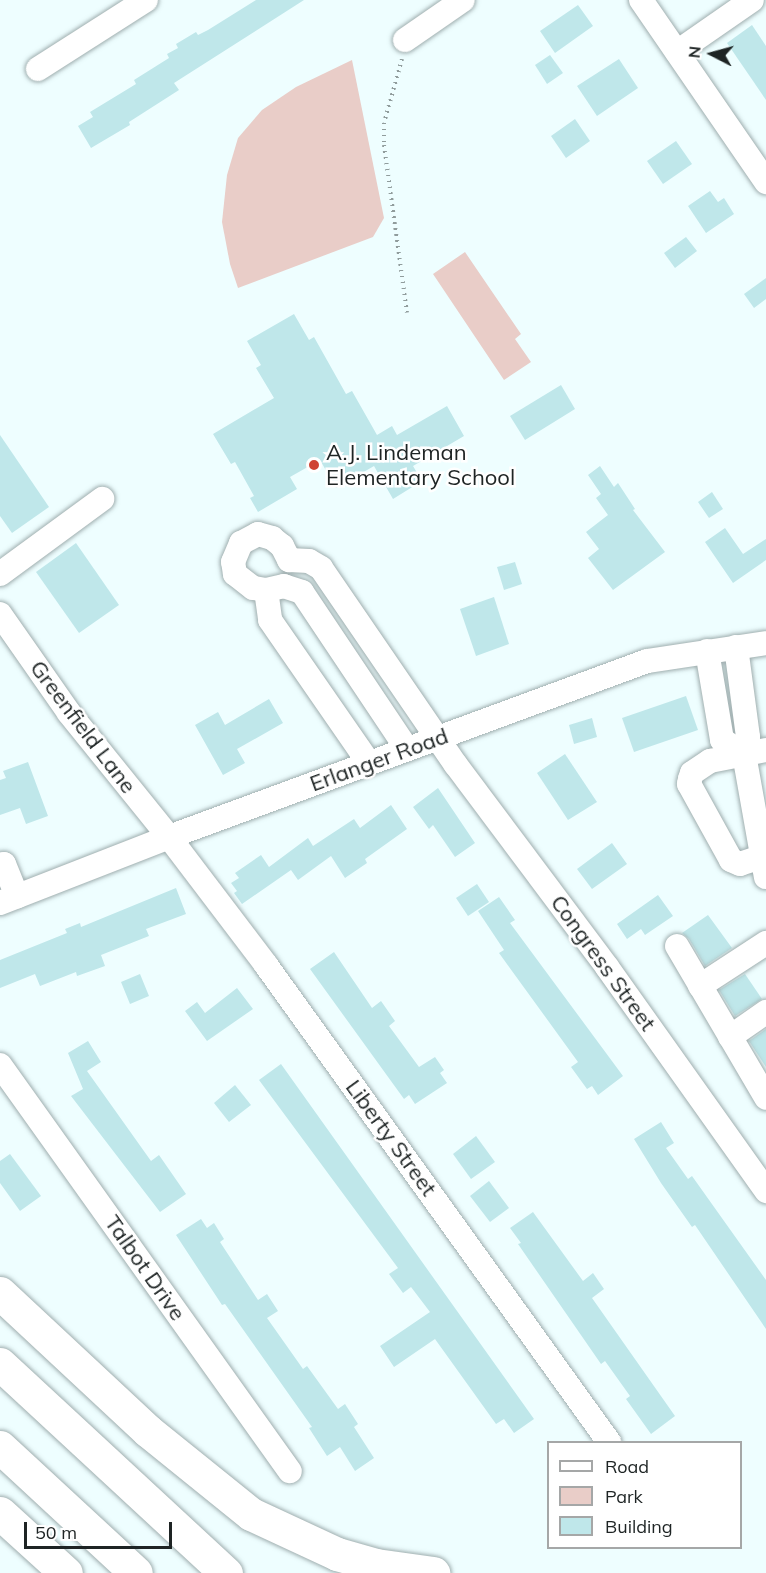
<!DOCTYPE html>
<html>
<head>
<meta charset="utf-8">
<style>
  body { margin:0 }
  #map { position:relative; width:766px; height:1573px; overflow:hidden; background:#eefeff; font-family:Mulish,sans-serif }
  div>[style] { position:absolute }
  .green>* { inset:0; background:#e9cdc8 }
  .building>* { inset:0; background:#bfe7ea }
  .path>* { height:4px; margin-top:-2px; transform-origin:0; background:repeating-linear-gradient(90deg,#909c9c 0 1.5px,transparent 0 6px) }
  .roads { filter:drop-shadow(0 0 2px #9faeaf) drop-shadow(0 0 2px #9faeaf) }
  .minor>* { height:24px; margin:-12px; padding:0 12px; transform-origin:12px; border-radius:12px; background:#fff }
  .highway>* { height:33px; margin:-16.5px; padding:0 16.5px; transform-origin:16.5px; border-radius:16.5px; background:#fff }
  .dots>* { width:16px; height:16px; translate:-50% -50%; box-sizing:border-box; border:3px solid #fff; border-radius:50% }
  span { translate:-50% -50%; white-space:nowrap; text-align:center; line-height:1.15; -webkit-text-stroke:5px #fff; paint-order:stroke }
  .poi-label { font-size:22px; color:#1e2424 }
  .left { translate:0 -50%; text-align:left }
  .street-label { font-size:22px; color:#1e2424 }
  .legend { position:absolute; left:547px; top:1441px; width:195px; height:108px; box-sizing:border-box; background:#fff; border:2px solid #a5a7a7; margin:0; padding:8px 10px; list-style:none; font-size:18px; color:#1e2424 }
  .legend li { display:flex; align-items:center; gap:12px; height:30px }
  .legend b { width:30px; border:2px solid #a5a7a7 }
  .north { position:absolute; left:682px; top:24px; width:60px; height:60px; -webkit-text-stroke:4px #fff; paint-order:stroke; rotate:276deg; font-size:16px; font-weight:700; line-height:24px; text-align:center; color:#1e2424 }
  .north::after { content:''; display:block; margin:auto; width:21px; height:27px; background:#1e2424; clip-path:polygon(50% 0,100% 100%,50% 72%,0 100%) }
  .scale { position:absolute; left:24px; top:1522px; width:148px; height:27px; box-sizing:border-box; border:3px solid #1e2424; border-top:0; padding-left:8px; font-size:18px; line-height:21px; white-space:nowrap; color:#1e2424; -webkit-text-stroke:4px #fff; paint-order:stroke }
</style>
</head>
<body>
<div id="map">
  <div class="green">
    <div style="clip-path:polygon(352px 60px,384px 218px,373px 237px,238px 288px,230px 264px,222px 222px,227px 175px,238px 138px,262px 110px,296px 87px)"></div>
    <div style="clip-path:polygon(465px 252px,521px 334px,515px 339px,531px 362px,504px 380px,433px 274px)"></div>
  </div>
  <div class="building">
    <div style="clip-path:polygon(256px 0,304px 0,174px 83px,179px 90px,129px 122px,130px 125px,91px 148px,78px 126px,93px 117px,90px 112px,136px 84px,134px 80px,169px 58px,167px 54px,178px 48px,176px 44px,196px 32px,198px 35px,208px 30px)"></div>
    <div style="clip-path:polygon(578px 5px,593px 26px,555px 53px,540px 31px)"></div>
    <div style="clip-path:polygon(752px 25px,766px 46px,766px 100px,727px 43px)"></div>
    <div style="clip-path:polygon(550px 55px,563px 73px,547px 84px,535px 65px)"></div>
    <div style="clip-path:polygon(619px 59px,638px 88px,597px 116px,577px 86px)"></div>
    <div style="clip-path:polygon(575px 119px,590px 141px,566px 158px,551px 136px)"></div>
    <div style="clip-path:polygon(676px 141px,692px 164px,663px 184px,647px 161px)"></div>
    <div style="clip-path:polygon(710px 191px,718px 202px,724px 198px,734px 214px,706px 233px,688px 206px)"></div>
    <div style="clip-path:polygon(686px 237px,697px 251px,675px 268px,664px 253px)"></div>
    <div style="clip-path:polygon(766px 278px,766px 299px,754px 308px,744px 294px)"></div>
    <div style="clip-path:polygon(294px 314px,309px 340px,314px 337px,346px 394px,352px 391px,377px 435px,392px 426px,397px 435px,447px 406px,464px 436px,413px 466px,422px 481px,393px 499px,374px 466px,336px 488px,320px 460px,290px 477px,297px 489px,258px 512px,250px 498px,254px 496px,235px 462px,231px 464px,213px 434px,274px 398px,256px 368px,261px 365px,247px 341px)"></div>
    <div style="clip-path:polygon(561px 385px,575px 409px,525px 440px,510px 416px)"></div>
    <div style="clip-path:polygon(0 435px,49px 507px,12px 533px,0 516px)"></div>
    <div style="clip-path:polygon(600px 466px,614px 487px,618px 483px,635px 509px,633px 510px,665px 552px,613px 590px,588px 558px,599px 549px,586px 532px,608px 515px,596px 498px,601px 494px,588px 475px)"></div>
    <div style="clip-path:polygon(712px 492px,723px 509px,709px 518px,698px 502px)"></div>
    <div style="clip-path:polygon(725px 528px,743px 554px,766px 539px,766px 560px,733px 583px,705px 542px)"></div>
    <div style="clip-path:polygon(76px 543px,119px 605px,79px 633px,36px 572px)"></div>
    <div style="clip-path:polygon(515px 562px,522px 584px,504px 590px,497px 567px)"></div>
    <div style="clip-path:polygon(494px 597px,509px 644px,476px 656px,460px 609px)"></div>
    <div style="clip-path:polygon(686px 696px,698px 730px,634px 752px,622px 718px)"></div>
    <div style="clip-path:polygon(269px 699px,283px 723px,237px 749px,245px 763px,223px 775px,195px 725px,218px 712px,225px 725px)"></div>
    <div style="clip-path:polygon(592px 718px,597px 737px,574px 744px,569px 725px)"></div>
    <div style="clip-path:polygon(565px 754px,597px 802px,568px 820px,537px 773px)"></div>
    <div style="clip-path:polygon(28px 762px,48px 816px,26px 824px,20px 808px,0 815px,0 780px,6px 778px,3px 771px)"></div>
    <div style="clip-path:polygon(438px 788px,475px 843px,455px 857px,433px 825px,429px 829px,413px 807px)"></div>
    <div style="clip-path:polygon(391px 805px,407px 829px,365px 859px,367px 863px,345px 878px,331px 856px,298px 880px,291px 870px,242px 904px,234px 893px,237px 891px,231px 883px,239px 878px,235px 873px,261px 855px,269px 867px,308px 838px,313px 846px,354px 819px,360px 828px)"></div>
    <div style="clip-path:polygon(612px 843px,627px 864px,592px 889px,577px 869px)"></div>
    <div style="clip-path:polygon(477px 884px,489px 902px,468px 916px,456px 898px)"></div>
    <div style="clip-path:polygon(176px 888px,186px 914px,146px 929px,149px 936px,101px 955px,105px 966px,77px 976px,76px 972px,40px 986px,35px 974px,0 988px,0 960px,67px 933px,65px 929px,80px 923px,81px 927px)"></div>
    <div style="clip-path:polygon(658px 895px,673px 916px,645px 935px,641px 929px,627px 939px,617px 924px)"></div>
    <div style="clip-path:polygon(499px 897px,515px 920px,510px 923px,623px 1076px,598px 1095px,592px 1086px,587px 1089px,571px 1067px,578px 1062px,499px 953px,504px 950px,478px 911px)"></div>
    <div style="clip-path:polygon(708px 915px,732px 948px,705px 966px,689px 939px,682px 933px)"></div>
    <div style="clip-path:polygon(334px 952px,372px 1008px,381px 1001px,395px 1021px,389px 1026px,419px 1067px,435px 1057px,444px 1070px,440px 1073px,447px 1083px,415px 1104px,409px 1095px,404px 1099px,310px 969px)"></div>
    <div style="clip-path:polygon(140px 974px,149px 996px,130px 1004px,121px 982px)"></div>
    <div style="clip-path:polygon(745px 974px,762px 999px,735px 1016px,719px 990px)"></div>
    <div style="clip-path:polygon(237px 988px,253px 1009px,207px 1041px,185px 1011px,197px 1002px,205px 1013px)"></div>
    <div style="clip-path:polygon(766px 1029px,766px 1067px,749px 1041px)"></div>
    <div style="clip-path:polygon(88px 1041px,101px 1062px,87px 1071px,151px 1161px,159px 1155px,186px 1194px,160px 1212px,71px 1096px,83px 1089px,68px 1053px)"></div>
    <div style="clip-path:polygon(281px 1064px,534px 1419px,514px 1433px,504px 1419px,496px 1424px,435px 1339px,394px 1367px,380px 1346px,430px 1312px,411px 1287px,403px 1293px,389px 1274px,398px 1268px,259px 1080px)"></div>
    <div style="clip-path:polygon(235px 1085px,251px 1105px,229px 1122px,214px 1103px)"></div>
    <div style="clip-path:polygon(661px 1122px,674px 1143px,666px 1148px,688px 1179px,692px 1176px,766px 1280px,766px 1329px,695px 1225px,692px 1227px,661px 1183px,634px 1139px)"></div>
    <div style="clip-path:polygon(476px 1136px,495px 1162px,471px 1179px,453px 1154px)"></div>
    <div style="clip-path:polygon(10px 1154px,41px 1196px,20px 1211px,0 1183px,0 1161px)"></div>
    <div style="clip-path:polygon(489px 1181px,509px 1208px,490px 1222px,470px 1196px)"></div>
    <div style="clip-path:polygon(533px 1212px,583px 1281px,593px 1273px,604px 1289px,592px 1298px,675px 1416px,651px 1434px,626px 1399px,630px 1396px,605px 1361px,601px 1364px,518px 1244px,521px 1243px,510px 1228px)"></div>
    <div style="clip-path:polygon(201px 1219px,207px 1228px,214px 1223px,224px 1239px,220px 1242px,258px 1300px,267px 1294px,278px 1311px,267px 1318px,303px 1369px,307px 1366px,338px 1409px,345px 1404px,358px 1424px,354px 1427px,374px 1458px,355px 1471px,340px 1447px,327px 1456px,309px 1428px,312px 1427px,225px 1304px,222px 1305px,176px 1235px)"></div>
  </div>
  <div class="path">
    <div style="left:402px;top:59px;width:66px;rotate:105.7deg"></div>
    <div style="left:384px;top:123px;width:22px;rotate:90deg"></div>
    <div style="left:384px;top:145px;width:169px;rotate:82.2deg"></div>
  </div>
  <div class="roads">
    <div class="minor">
      <div style="left:641px;top:0;width:221px;rotate:55.5deg"></div>
      <div style="left:405px;top:40px;width:70px;rotate:-34.6deg"></div>
      <div style="left:677px;top:52px;width:91px;rotate:-34.7deg"></div>
      <div style="left:38px;top:69px;width:128px;rotate:-32.6deg"></div>
      <div style="left:0;top:574px;width:127px;rotate:-36.3deg"></div>
      <div style="left:266px;top:590px;width:30px;rotate:82deg"></div>
      <div style="left:270px;top:620px;width:174px;rotate:55.3deg"></div>
      <div style="left:0;top:614px;width:121px;rotate:55.1deg"></div>
      <div style="left:69px;top:713px;width:159px;rotate:51.1deg"></div>
      <div style="left:169px;top:837px;width:161px;rotate:52.8deg"></div>
      <div style="left:266px;top:965px;width:588px;rotate:54.28deg"></div>
      <div style="left:736px;top:647px;width:91px;rotate:82.4deg"></div>
      <div style="left:748px;top:737px;width:17px;rotate:103deg"></div>
      <div style="left:744px;top:754px;width:125px;rotate:79.9deg"></div>
      <div style="left:707px;top:651px;width:90px;rotate:80.4deg"></div>
      <div style="left:722px;top:740px;width:26px;rotate:32deg"></div>
      <div style="left:407px;top:749px;width:189px;rotate:-123.8deg"></div>
      <div style="left:302px;top:592px;width:19px;rotate:-162deg"></div>
      <div style="left:284px;top:586px;width:18px;rotate:167deg"></div>
      <div style="left:266px;top:590px;width:13px;rotate:-171deg"></div>
      <div style="left:253px;top:588px;width:23px;rotate:-142deg"></div>
      <div style="left:235px;top:574px;width:12px;rotate:-99deg"></div>
      <div style="left:233px;top:562px;width:21px;rotate:-67deg"></div>
      <div style="left:241px;top:543px;width:19px;rotate:-28deg"></div>
      <div style="left:258px;top:534px;width:15px;rotate:16deg"></div>
      <div style="left:272px;top:538px;width:13px;rotate:39deg"></div>
      <div style="left:282px;top:546px;width:16px;rotate:63deg"></div>
      <div style="left:289px;top:560px;width:20px;rotate:3deg"></div>
      <div style="left:309px;top:561px;width:14px;rotate:30deg"></div>
      <div style="left:321px;top:568px;width:239px;rotate:55.6deg"></div>
      <div style="left:456px;top:765px;width:252px;rotate:53.2deg"></div>
      <div style="left:607px;top:967px;width:275px;rotate:54.6deg"></div>
      <div style="left:761px;top:857px;width:22px;rotate:162deg"></div>
      <div style="left:740px;top:864px;width:10px;rotate:-156deg"></div>
      <div style="left:731px;top:860px;width:87px;rotate:-118.9deg"></div>
      <div style="left:689px;top:784px;width:5px;rotate:-79deg"></div>
      <div style="left:690px;top:779px;width:6px;rotate:-72deg"></div>
      <div style="left:692px;top:773px;width:22px;rotate:-34deg"></div>
      <div style="left:710px;top:761px;width:57px;rotate:-11.1deg"></div>
      <div style="left:0;top:865px;width:4px;rotate:-14deg"></div>
      <div style="left:4px;top:864px;width:35px;rotate:68deg"></div>
      <div style="left:0;top:903px;width:181px;rotate:-21.3deg"></div>
      <div style="left:169px;top:837px;width:509px;rotate:-20.21deg"></div>
      <div style="left:647px;top:661px;width:120px;rotate:-8.6deg"></div>
      <div style="left:677px;top:946px;width:176px;rotate:59.6deg"></div>
      <div style="left:700px;top:986px;width:79px;rotate:-33.1deg"></div>
      <div style="left:730px;top:1037px;width:44px;rotate:-34.8deg"></div>
      <div style="left:0;top:1065px;width:499px;rotate:54.5deg"></div>
    </div>
    <div class="highway">
      <div style="left:0;top:1293px;width:202px;rotate:43deg"></div>
      <div style="left:148px;top:1431px;width:132px;rotate:38.9deg"></div>
      <div style="left:251px;top:1514px;width:95px;rotate:24.9deg"></div>
      <div style="left:337px;top:1554px;width:41px;rotate:15.8deg"></div>
      <div style="left:376px;top:1565px;width:58px;rotate:8deg"></div>
      <div style="left:0;top:1364px;width:308px;rotate:42.8deg"></div>
      <div style="left:0;top:1447px;width:185px;rotate:42.8deg"></div>
      <div style="left:0;top:1513px;width:89px;rotate:42.3deg"></div>
    </div>
  </div>
  <div class="dots">
    <div style="left:314px;top:465px;background:#cf4233"></div>
  </div>
  <div class="poi-label">
    <span class="left" style="left:326px;top:465px">A.J. Lindeman<br>Elementary School</span>
  </div>
  <div class="street-label">
    <span style="left:83px;top:727px;rotate:53deg">Greenfield Lane</span>
    <span style="left:379px;top:760px;rotate:-20deg">Erlanger Road</span>
    <span style="left:603px;top:963px;rotate:54deg">Congress Street</span>
    <span style="left:391px;top:1138px;rotate:54deg">Liberty Street</span>
    <span style="left:145px;top:1268px;rotate:55deg">Talbot Drive</span>
  </div>
  <ul class="legend">
  <li><b style="height:8px;background:#fff"></b>Road</li>
  <li><b style="height:16px;background:#e9cdc8"></b>Park</li>
  <li><b style="height:16px;background:#bfe7ea"></b>Building</li>
  </ul>
  <div class="north">N</div>
  <div class="scale">50 m</div>
</div>
</body>
</html>
